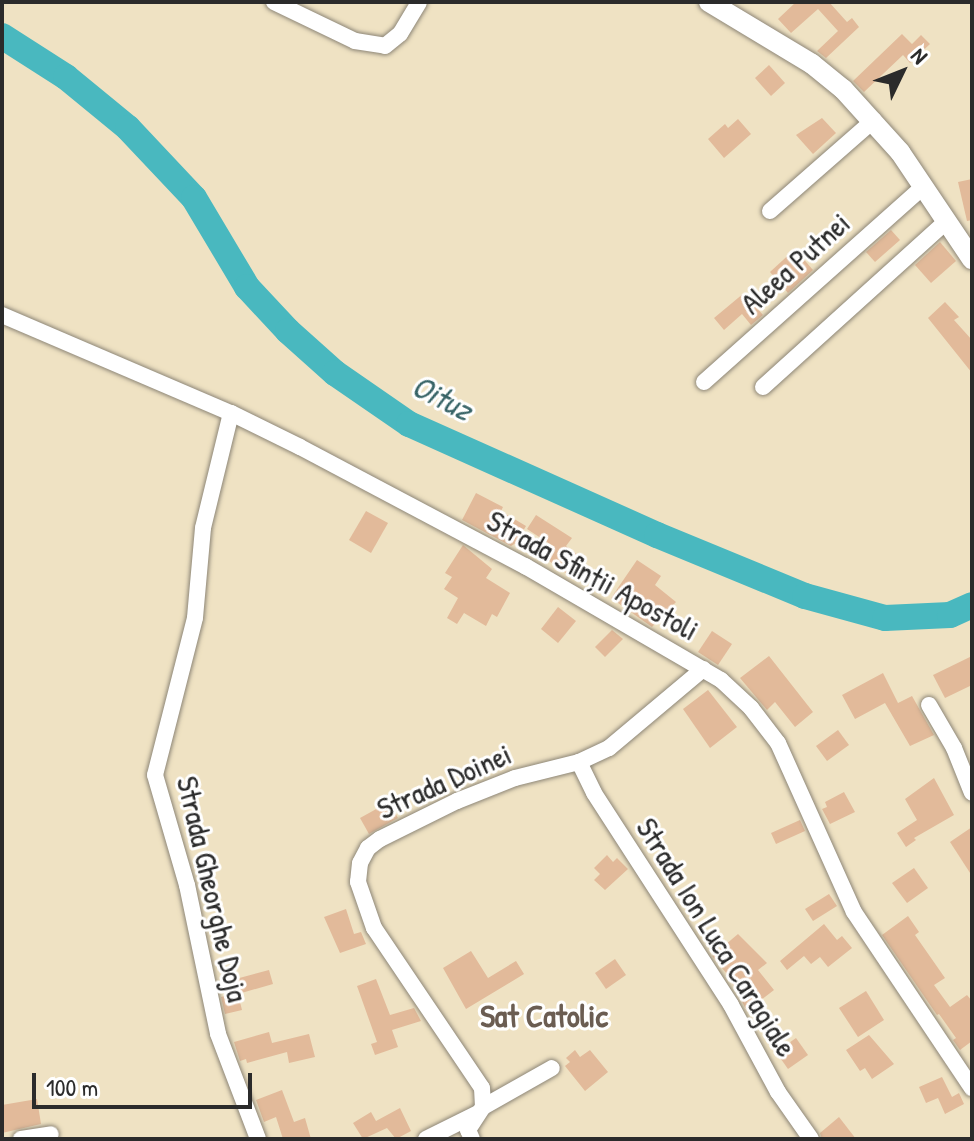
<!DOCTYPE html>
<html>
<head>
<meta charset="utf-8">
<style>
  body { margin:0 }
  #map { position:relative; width:974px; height:1141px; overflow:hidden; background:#efe2c3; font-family:"Patrick Hand",sans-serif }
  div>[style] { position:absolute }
  .river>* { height:26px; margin:-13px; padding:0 13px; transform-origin:13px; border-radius:13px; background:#49b8bf }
  .building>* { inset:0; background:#e2ba9a }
  .roads { filter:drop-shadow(0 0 2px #8d8677) drop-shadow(0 0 2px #8d8677) }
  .minor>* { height:16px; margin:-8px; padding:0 8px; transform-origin:8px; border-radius:8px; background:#fff }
  .tertiary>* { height:20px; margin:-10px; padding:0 10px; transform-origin:10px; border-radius:10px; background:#fff }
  span { translate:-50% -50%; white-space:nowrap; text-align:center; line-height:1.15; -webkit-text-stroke:6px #fff; paint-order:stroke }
  .street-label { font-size:30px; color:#2b2b2b }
  .water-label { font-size:32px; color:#376366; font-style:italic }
  .neighbourhood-label { font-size:32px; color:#6b5d52; font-weight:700 }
  .frame { position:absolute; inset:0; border:4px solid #2b2b2b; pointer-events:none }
  .north { position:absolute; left:862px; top:32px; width:80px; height:80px; -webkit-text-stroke:6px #fff; paint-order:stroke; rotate:47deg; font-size:22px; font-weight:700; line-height:32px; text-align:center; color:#2b2b2b }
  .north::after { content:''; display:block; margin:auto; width:28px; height:36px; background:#2b2b2b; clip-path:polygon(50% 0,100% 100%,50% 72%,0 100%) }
  .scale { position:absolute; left:32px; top:1073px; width:220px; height:36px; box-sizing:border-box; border:4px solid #2b2b2b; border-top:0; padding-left:10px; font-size:24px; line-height:28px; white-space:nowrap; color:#2b2b2b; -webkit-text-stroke:6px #fff; paint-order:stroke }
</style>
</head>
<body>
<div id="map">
  <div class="river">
    <div style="left:2px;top:36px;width:76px;rotate:32.6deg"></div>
    <div style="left:66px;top:77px;width:80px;rotate:39.4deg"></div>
    <div style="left:128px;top:128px;width:96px;rotate:46.7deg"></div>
    <div style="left:194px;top:198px;width:104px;rotate:59.2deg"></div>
    <div style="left:247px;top:287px;width:60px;rotate:47deg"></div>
    <div style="left:288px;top:331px;width:63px;rotate:41.8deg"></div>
    <div style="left:335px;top:373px;width:90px;rotate:34.6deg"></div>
    <div style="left:409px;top:424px;width:272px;rotate:24.1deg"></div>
    <div style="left:657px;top:535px;width:160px;rotate:22.4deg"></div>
    <div style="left:805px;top:596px;width:83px;rotate:15.4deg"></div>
    <div style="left:885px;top:618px;width:65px;rotate:-2.6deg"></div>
    <div style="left:950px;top:615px;width:24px;rotate:-24deg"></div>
  </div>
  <div class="building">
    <div style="clip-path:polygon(796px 2px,829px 2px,847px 22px,852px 18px,859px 27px,826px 58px,817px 51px,838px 31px,818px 9px,791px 33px,778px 19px)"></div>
    <div style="clip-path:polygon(902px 34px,912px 44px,921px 35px,930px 44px,910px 63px,903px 55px,864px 92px,853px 81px)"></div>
    <div style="clip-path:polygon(769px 65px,785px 83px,771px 96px,755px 78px)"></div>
    <div style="clip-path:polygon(822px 118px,836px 133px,813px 154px,796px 135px)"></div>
    <div style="clip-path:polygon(738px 119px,751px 134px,724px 158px,708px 139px,725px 124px,728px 128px)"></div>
    <div style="clip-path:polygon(972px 179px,972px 220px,967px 221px,958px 182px)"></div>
    <div style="clip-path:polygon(891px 230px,900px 240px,875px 262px,866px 252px)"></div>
    <div style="clip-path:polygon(940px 242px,956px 261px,931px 283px,915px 265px)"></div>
    <div style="clip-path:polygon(795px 249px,813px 270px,788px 293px,770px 272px)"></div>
    <div style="clip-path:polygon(744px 293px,763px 315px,751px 325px,742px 314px,724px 330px,714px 318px)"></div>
    <div style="clip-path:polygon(945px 302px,959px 317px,954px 320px,972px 340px,972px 373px,928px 318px)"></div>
    <div style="clip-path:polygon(476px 493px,503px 507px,501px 511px,526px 526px,516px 543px,511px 546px,462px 520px)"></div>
    <div style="clip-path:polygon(366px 511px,388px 523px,371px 553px,349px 540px)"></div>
    <div style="clip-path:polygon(536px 515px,572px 538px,566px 546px,584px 559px,571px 577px,545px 558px,553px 546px,527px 529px)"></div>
    <div style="clip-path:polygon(463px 545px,492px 569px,486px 578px,510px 593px,497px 617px,492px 614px,486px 626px,464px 613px,457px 624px,447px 618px,458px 598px,444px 589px,452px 577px,445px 573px)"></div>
    <div style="clip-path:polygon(637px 560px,661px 576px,655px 585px,676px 602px,652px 627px,611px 598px)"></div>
    <div style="clip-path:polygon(558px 607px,576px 621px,558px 643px,541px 629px)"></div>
    <div style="clip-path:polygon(612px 630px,623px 639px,605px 657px,595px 647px)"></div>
    <div style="clip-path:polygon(712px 631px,732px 644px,718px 665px,698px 652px)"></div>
    <div style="clip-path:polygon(769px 656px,813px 712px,795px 727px,775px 702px,767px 710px,740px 678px)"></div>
    <div style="clip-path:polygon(972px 656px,972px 685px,945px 698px,933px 675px)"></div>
    <div style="clip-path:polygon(883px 673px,898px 703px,912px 696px,934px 735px,910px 746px,885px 703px,855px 719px,842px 695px)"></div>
    <div style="clip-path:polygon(708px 690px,737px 727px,710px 748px,683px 709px)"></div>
    <div style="clip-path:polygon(838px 730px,849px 745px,827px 761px,816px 746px)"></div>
    <div style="clip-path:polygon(934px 778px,954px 815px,914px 838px,916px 840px,906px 847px,897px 833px,917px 820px,905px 799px)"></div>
    <div style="clip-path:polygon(844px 792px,855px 812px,830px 824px,822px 809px,827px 807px,825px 802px)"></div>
    <div style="clip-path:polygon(389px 802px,398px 818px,369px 834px,360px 818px)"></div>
    <div style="clip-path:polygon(800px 820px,805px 831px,776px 844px,771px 833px)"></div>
    <div style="clip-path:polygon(972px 827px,972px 876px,950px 842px)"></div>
    <div style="clip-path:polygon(607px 855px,613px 862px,617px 858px,628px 869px,605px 890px,594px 880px,600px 874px,594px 868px)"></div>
    <div style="clip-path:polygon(914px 868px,928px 888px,907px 903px,892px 883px)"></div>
    <div style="clip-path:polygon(829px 894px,837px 906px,813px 921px,805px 909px)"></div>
    <div style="clip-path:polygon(346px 909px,354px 934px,361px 932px,366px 944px,340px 953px,324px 917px)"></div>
    <div style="clip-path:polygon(908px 916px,919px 932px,915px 935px,945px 978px,934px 985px,950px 1007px,967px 995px,972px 1001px,972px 1041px,960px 1050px,953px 1040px,956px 1038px,939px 1014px,937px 1015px,882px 935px)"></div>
    <div style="clip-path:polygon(824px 924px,837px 940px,842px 936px,852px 948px,828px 967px,820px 957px,811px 964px,804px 956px,787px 970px,780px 961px)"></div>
    <div style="clip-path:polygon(738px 934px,767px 963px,758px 970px,774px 990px,747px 1011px,727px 974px,712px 956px)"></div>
    <div style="clip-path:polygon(471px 951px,488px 978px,516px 961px,524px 974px,466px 1009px,443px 968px)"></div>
    <div style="clip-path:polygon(615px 959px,626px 975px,606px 989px,595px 973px)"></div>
    <div style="clip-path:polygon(269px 970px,273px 984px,238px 994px,242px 1010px,225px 1014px,221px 997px,236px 993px,232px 980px)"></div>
    <div style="clip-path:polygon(376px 979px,390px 1015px,414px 1008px,421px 1021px,392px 1030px,398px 1047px,375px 1055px,371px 1044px,377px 1042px,357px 986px)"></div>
    <div style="clip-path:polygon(866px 991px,884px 1020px,858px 1037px,839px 1008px)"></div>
    <div style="clip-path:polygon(269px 1032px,272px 1043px,309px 1034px,315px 1057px,289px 1063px,287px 1052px,247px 1063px,246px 1059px,240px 1061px,234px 1042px)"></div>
    <div style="clip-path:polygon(869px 1035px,894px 1064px,872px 1079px,865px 1068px,860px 1071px,846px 1050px)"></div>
    <div style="clip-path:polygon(796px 1038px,808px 1055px,788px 1069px,776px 1052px)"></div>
    <div style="clip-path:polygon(575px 1050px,580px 1057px,590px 1050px,608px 1072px,585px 1091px,565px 1066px,570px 1062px,566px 1058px)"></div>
    <div style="clip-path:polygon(942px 1077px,952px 1097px,959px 1093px,964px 1104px,945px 1114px,938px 1098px,926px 1103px,919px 1087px)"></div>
    <div style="clip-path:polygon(282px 1090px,294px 1122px,305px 1118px,311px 1139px,283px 1139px,276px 1117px,264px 1122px,256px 1100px)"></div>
    <div style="clip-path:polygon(37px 1099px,41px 1124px,2px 1133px,2px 1105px)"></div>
    <div style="clip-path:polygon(400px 1108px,411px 1131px,396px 1139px,387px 1128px,363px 1139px,353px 1123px,371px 1112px,376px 1121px)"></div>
    <div style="clip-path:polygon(839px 1117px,856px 1139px,822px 1139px,820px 1133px)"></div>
  </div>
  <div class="roads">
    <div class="minor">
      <div style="left:274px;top:2px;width:90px;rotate:25.7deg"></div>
      <div style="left:355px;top:41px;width:30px;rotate:9deg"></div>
      <div style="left:385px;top:46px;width:19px;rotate:-39deg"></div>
      <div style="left:400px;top:34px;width:37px;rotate:-59deg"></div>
      <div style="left:770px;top:211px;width:138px;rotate:-41.2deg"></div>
      <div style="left:2px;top:315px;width:249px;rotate:23.2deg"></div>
      <div style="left:231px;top:413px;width:77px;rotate:26.2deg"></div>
      <div style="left:300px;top:447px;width:255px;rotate:27.9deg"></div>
      <div style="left:525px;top:566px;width:227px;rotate:30.2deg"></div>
      <div style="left:721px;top:680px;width:41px;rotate:43deg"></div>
      <div style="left:751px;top:708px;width:44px;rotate:52.4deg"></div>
      <div style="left:778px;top:743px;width:185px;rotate:65.8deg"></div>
      <div style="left:854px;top:912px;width:212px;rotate:56.2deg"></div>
      <div style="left:704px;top:382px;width:295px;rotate:-41.7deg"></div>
      <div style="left:763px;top:387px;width:248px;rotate:-42.1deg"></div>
      <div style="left:231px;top:413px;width:118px;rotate:103.7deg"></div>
      <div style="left:203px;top:528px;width:90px;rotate:95.1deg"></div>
      <div style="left:195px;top:618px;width:162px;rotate:104.3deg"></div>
      <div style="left:155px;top:775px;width:115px;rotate:73.8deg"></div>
      <div style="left:187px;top:885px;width:152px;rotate:78.2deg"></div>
      <div style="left:218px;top:1034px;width:112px;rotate:69.1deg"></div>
      <div style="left:929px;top:705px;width:50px;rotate:59.8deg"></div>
      <div style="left:954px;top:748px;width:48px;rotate:68.2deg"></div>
      <div style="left:579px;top:762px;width:34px;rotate:64deg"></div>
      <div style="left:594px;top:793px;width:252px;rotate:57.1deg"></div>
      <div style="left:731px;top:1005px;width:99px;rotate:61.6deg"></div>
      <div style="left:778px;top:1092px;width:57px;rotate:54.9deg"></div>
      <div style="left:483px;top:1107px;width:79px;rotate:-29.5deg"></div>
      <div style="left:21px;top:1139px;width:30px;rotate:-9deg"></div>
      <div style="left:426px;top:1139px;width:58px;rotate:-26.6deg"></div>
      <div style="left:472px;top:1139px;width:10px;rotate:-114deg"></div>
      <div style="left:468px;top:1130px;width:27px;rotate:-57deg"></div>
      <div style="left:483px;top:1107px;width:19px;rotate:-93deg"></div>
      <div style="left:482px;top:1088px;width:193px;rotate:-124deg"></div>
      <div style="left:374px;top:928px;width:49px;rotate:-109.2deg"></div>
      <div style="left:358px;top:882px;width:19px;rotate:-84deg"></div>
      <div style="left:360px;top:863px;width:17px;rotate:-62deg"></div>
      <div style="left:368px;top:848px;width:15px;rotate:-37deg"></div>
      <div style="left:380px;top:839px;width:86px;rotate:-26.3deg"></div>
      <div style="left:457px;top:801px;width:62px;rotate:-21.6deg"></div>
      <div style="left:515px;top:778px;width:66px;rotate:-14deg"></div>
      <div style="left:579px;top:762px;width:33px;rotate:-25deg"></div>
      <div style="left:609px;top:748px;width:123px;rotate:-40deg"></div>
    </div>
    <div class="tertiary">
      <div style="left:709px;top:2px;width:120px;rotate:31deg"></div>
      <div style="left:812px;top:64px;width:40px;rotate:39deg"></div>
      <div style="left:843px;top:89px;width:85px;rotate:47.9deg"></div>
      <div style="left:900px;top:152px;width:129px;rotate:56.1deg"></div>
    </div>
  </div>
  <div class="street-label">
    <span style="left:795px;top:263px;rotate:-42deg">Aleea Putnei</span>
    <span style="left:593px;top:575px;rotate:29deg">Strada Sfinții Apostoli</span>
    <span style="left:444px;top:781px;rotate:-24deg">Strada Doinei</span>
    <span style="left:213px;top:889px;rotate:77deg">Strada Gheorghe Doja</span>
    <span style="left:717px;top:937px;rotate:58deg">Strada Ion Luca Caragiale</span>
  </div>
  <div class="water-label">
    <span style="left:442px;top:398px;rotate:27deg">Oituz</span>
  </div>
  <div class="neighbourhood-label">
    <span style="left:544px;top:1016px">Sat Catolic</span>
  </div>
  <div class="frame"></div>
  <div class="north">N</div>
  <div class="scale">100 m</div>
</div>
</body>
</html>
